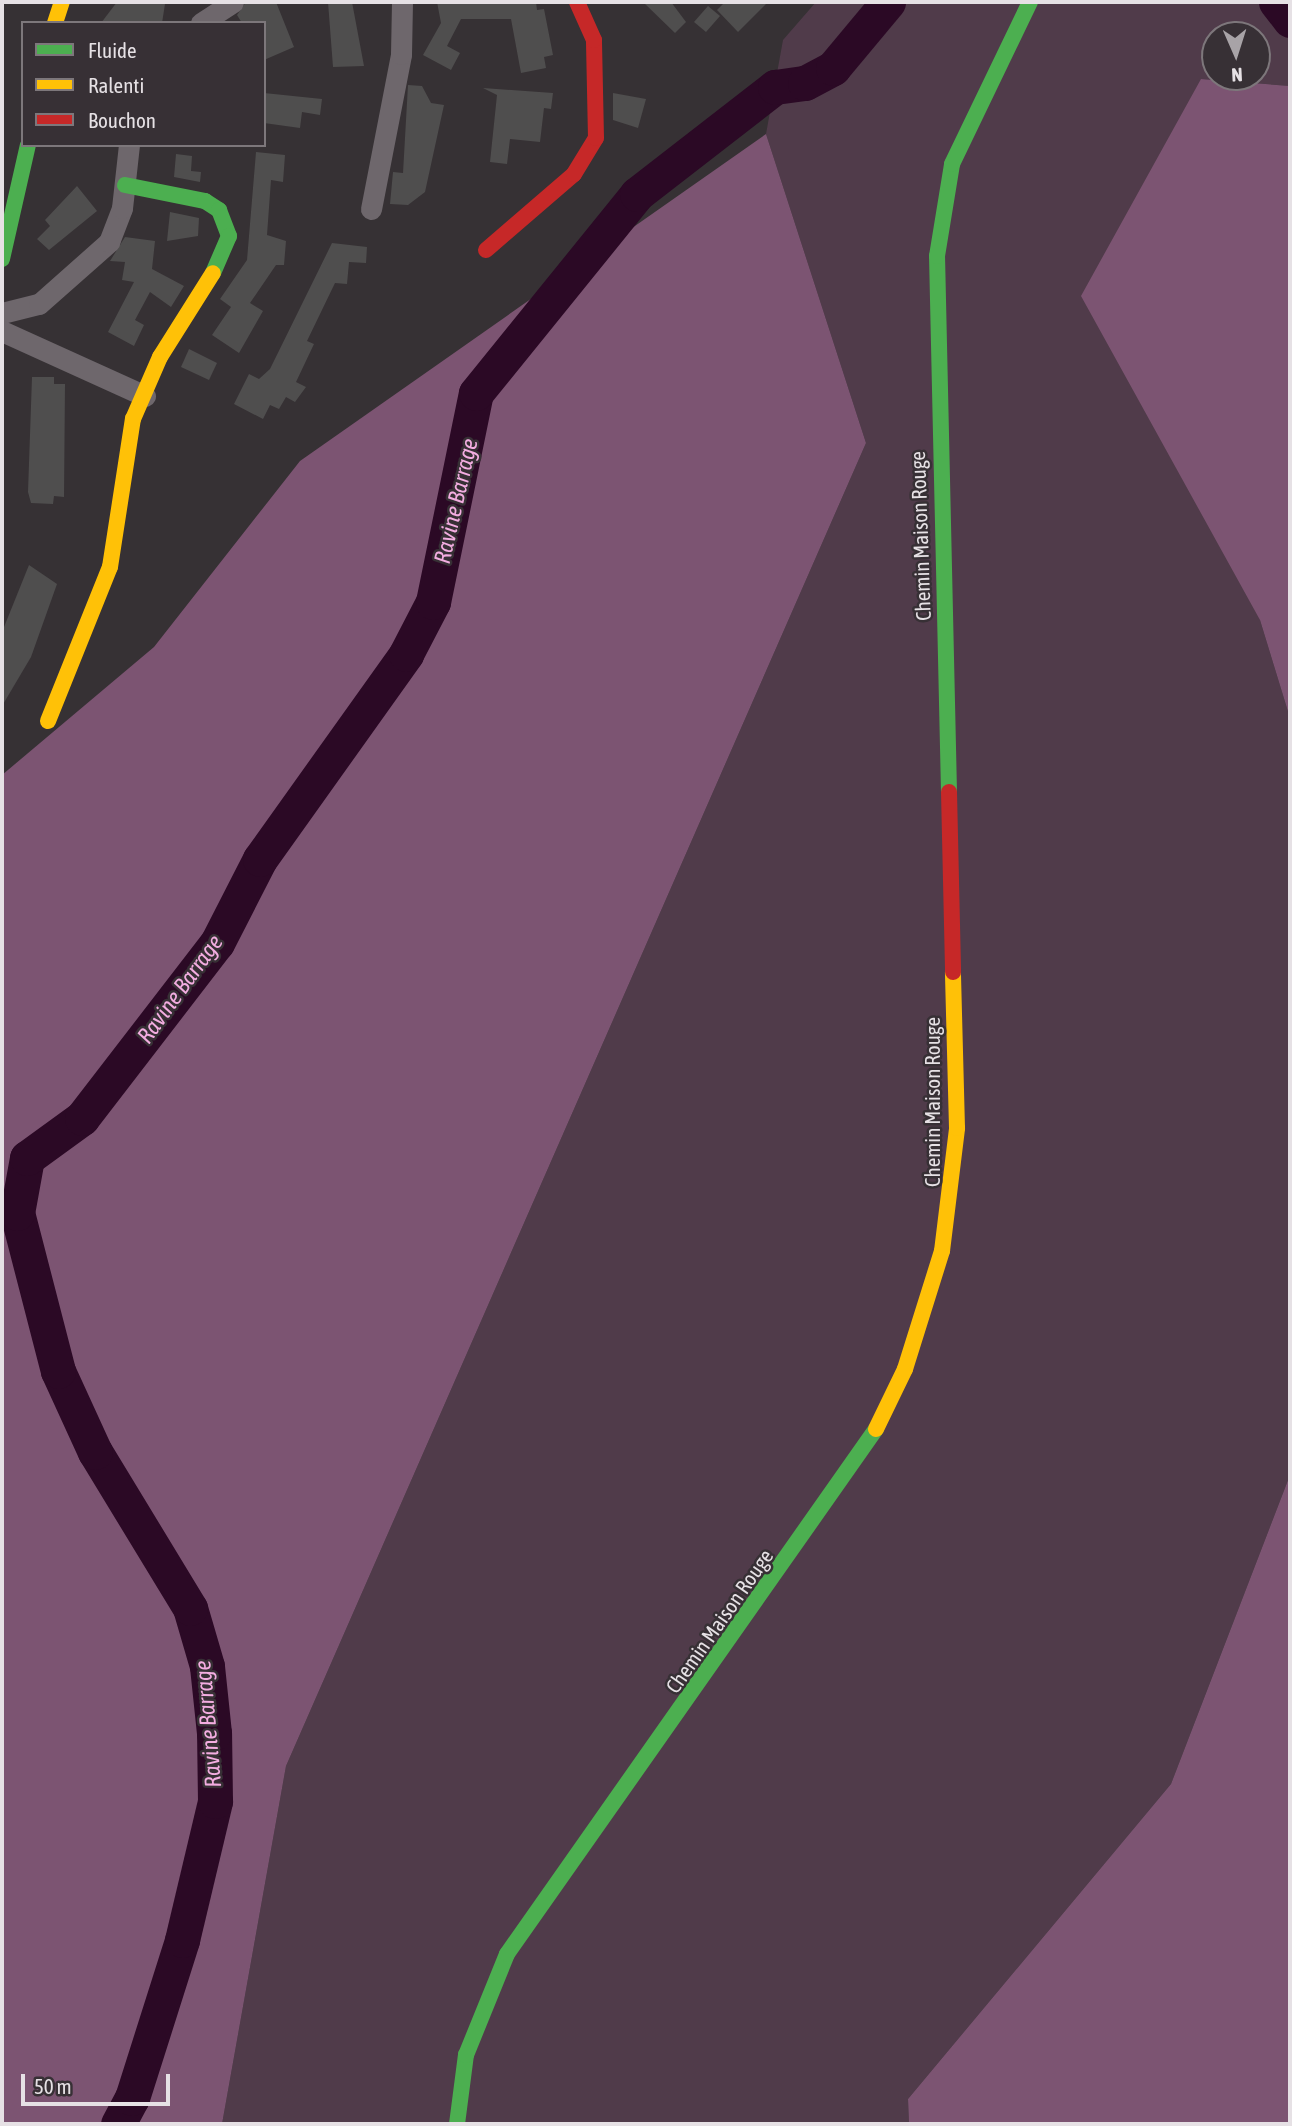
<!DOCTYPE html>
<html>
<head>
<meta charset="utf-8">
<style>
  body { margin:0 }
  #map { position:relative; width:1292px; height:2126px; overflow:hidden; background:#363134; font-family:"Asap Condensed",sans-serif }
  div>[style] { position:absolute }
  .green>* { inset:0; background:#503b4a }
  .forest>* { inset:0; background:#7c5472 }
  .river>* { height:35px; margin:-17.5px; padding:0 17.5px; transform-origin:17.5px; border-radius:17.5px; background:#2b0925 }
  .building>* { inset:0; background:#4f4e4e }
  .street>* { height:21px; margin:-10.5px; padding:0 10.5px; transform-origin:10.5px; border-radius:10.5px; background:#6e676c }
  .fast>* { height:16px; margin:-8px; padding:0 8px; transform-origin:8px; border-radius:8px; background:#4caf50 }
  .slow>* { height:16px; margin:-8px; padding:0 8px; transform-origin:8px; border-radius:8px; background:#ffc107 }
  .jam>* { height:16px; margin:-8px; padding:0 8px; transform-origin:8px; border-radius:8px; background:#c62828 }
  span { translate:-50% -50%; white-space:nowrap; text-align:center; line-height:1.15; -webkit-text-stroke:5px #373035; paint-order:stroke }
  .street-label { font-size:21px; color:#e6e1e5 }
  .water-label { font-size:23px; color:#f3ade1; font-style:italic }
  .frame { position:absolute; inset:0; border:4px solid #e6e1e5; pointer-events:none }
  .legend { position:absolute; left:21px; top:21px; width:245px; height:126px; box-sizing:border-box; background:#373035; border:2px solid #7d777b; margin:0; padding:9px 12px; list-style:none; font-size:21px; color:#e6e1e5 }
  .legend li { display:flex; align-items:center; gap:14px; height:35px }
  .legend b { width:35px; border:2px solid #7d777b }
  .north { position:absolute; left:1201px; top:21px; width:70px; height:70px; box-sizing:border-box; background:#373035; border:2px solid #7d777b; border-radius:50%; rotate:177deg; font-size:19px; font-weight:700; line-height:28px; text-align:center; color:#e6e1e5 }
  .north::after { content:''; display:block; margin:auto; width:24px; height:32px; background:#a8a3a7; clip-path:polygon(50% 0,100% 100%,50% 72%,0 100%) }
  .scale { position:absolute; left:21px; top:2074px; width:149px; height:32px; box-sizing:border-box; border:4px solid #e6e1e5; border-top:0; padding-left:9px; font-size:21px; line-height:24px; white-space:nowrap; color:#e6e1e5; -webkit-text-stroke:5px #373035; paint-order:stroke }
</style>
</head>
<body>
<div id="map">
  <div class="green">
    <div style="clip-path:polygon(evenodd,816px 2px,1290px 2px,1290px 86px,1201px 79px,1260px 620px,1290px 718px,1290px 1475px,1171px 1784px,908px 2099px,909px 2124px,222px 2124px,286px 1766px,866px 443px,766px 134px,783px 40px,816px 2px,1215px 35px,1257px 35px,1257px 77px,1215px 77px,1215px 35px)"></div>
  </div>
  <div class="forest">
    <div style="clip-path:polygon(1201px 79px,1290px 86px,1290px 718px,1260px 620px,1081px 296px)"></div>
    <div style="clip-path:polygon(766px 134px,866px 443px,286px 1766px,222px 2124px,2px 2124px,2px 775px,154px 647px,300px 461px)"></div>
    <div style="clip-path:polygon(1290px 1475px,1290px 2124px,909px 2124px,908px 2099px,1171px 1784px)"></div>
  </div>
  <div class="river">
    <div style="left:1276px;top:2px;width:23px;rotate:52deg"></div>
    <div style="left:118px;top:2124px;width:30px;rotate:-62deg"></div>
    <div style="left:132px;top:2098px;width:166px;rotate:-72.4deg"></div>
    <div style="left:182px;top:1940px;width:143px;rotate:-76.6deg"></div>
    <div style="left:215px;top:1801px;width:68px;rotate:-90.8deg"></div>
    <div style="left:214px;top:1733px;width:67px;rotate:-96deg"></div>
    <div style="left:207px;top:1666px;width:60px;rotate:-106.3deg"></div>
    <div style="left:190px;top:1608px;width:183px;rotate:-121.3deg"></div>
    <div style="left:95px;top:1452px;width:89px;rotate:-114.6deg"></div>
    <div style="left:58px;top:1371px;width:163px;rotate:-104.5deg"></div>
    <div style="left:17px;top:1213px;width:56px;rotate:-79.7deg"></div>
    <div style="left:27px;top:1158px;width:68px;rotate:-36deg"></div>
    <div style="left:82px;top:1118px;width:221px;rotate:-52.4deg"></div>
    <div style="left:217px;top:943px;width:94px;rotate:-62.9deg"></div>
    <div style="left:260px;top:859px;width:252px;rotate:-54.5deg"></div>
    <div style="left:406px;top:654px;width:59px;rotate:-62.6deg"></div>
    <div style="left:433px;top:602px;width:213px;rotate:-78.4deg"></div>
    <div style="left:476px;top:393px;width:256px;rotate:-51deg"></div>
    <div style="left:637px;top:194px;width:175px;rotate:-37.8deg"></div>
    <div style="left:775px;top:87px;width:30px;rotate:-8deg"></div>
    <div style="left:805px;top:83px;width:32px;rotate:-28deg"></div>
    <div style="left:833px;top:68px;width:86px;rotate:-50.2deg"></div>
  </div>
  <div class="building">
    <div style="clip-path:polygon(117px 2px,165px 4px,162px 23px,101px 23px)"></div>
    <div style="clip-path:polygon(246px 2px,276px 2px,294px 47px,264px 60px,264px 23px,242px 23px,237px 15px)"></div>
    <div style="clip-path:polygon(328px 2px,352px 2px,364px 66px,333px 67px)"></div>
    <div style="clip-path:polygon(437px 2px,536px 2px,537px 10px,544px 9px,553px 55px,544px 57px,546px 68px,521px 73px,511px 19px,461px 19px,447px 46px,460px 53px,451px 70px,423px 55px,441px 23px)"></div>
    <div style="clip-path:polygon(643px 2px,671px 2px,686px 22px,675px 33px)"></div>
    <div style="clip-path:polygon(725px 2px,768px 2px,738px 32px,717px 10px)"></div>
    <div style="clip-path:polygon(708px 6px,720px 16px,706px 32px,694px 22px)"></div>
    <div style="clip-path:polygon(408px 85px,422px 86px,431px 103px,444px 105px,425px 192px,408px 205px,390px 204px,393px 172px,403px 173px)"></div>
    <div style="clip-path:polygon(483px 88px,553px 93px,551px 109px,544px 108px,540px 142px,510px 139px,507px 164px,490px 162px,497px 95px)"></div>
    <div style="clip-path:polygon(264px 93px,322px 99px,320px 115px,302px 112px,300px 128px,264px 123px)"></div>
    <div style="clip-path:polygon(613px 93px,646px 99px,638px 128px,613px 120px)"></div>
    <div style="clip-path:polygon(256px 152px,285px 155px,283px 182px,271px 180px,267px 235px,286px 241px,284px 265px,276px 265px,250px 303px,263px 311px,239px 353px,212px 335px,231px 307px,220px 299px,247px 260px)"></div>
    <div style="clip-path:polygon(176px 154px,192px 156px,191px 171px,201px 172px,200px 182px,174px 177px)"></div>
    <div style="clip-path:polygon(77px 186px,97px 211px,49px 250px,37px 239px,50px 226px,45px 220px)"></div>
    <div style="clip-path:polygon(170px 212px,199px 218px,198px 236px,167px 241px)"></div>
    <div style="clip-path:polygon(125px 237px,155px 241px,152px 269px,184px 286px,171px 307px,150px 292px,135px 320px,144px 325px,134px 346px,108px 332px,134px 282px,122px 280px,125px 262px,110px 261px)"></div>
    <div style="clip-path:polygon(332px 243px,367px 247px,366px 263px,349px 262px,347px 284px,335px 283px,307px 341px,314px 344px,296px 382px,306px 387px,295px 402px,286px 397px,279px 409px,270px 405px,263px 419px,234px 404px,249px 374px,259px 379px,270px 369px)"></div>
    <div style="clip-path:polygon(189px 349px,217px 363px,209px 380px,181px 367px)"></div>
    <div style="clip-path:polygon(32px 377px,54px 377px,54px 384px,65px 384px,64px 497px,54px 496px,53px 504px,31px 503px,28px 492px)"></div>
    <div style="clip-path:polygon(29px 565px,57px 584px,31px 657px,2px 706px,2px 632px)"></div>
  </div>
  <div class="street">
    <div style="left:201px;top:23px;width:38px;rotate:-33deg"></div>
    <div style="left:371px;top:209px;width:158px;rotate:-79deg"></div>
    <div style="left:401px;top:54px;width:52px;rotate:-88.9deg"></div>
    <div style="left:2px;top:313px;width:38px;rotate:-14deg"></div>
    <div style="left:39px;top:304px;width:94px;rotate:-41.5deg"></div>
    <div style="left:109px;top:242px;width:36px;rotate:-69deg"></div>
    <div style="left:122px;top:208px;width:63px;rotate:-83.7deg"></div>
    <div style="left:2px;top:331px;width:157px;rotate:24.4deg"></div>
  </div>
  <div class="fast">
    <div style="left:125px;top:185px;width:82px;rotate:11.3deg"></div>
    <div style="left:205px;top:201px;width:17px;rotate:33deg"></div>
    <div style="left:219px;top:210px;width:28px;rotate:69deg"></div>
    <div style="left:229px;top:236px;width:40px;rotate:113.4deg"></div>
    <div style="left:2px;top:259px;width:117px;rotate:-77.2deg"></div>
    <div style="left:949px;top:792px;width:536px;rotate:-91.28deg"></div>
    <div style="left:937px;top:256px;width:93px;rotate:-80.7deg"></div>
    <div style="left:952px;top:164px;width:180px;rotate:-64.3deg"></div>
    <div style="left:457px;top:2124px;width:70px;rotate:-82.6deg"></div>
    <div style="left:466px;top:2055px;width:109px;rotate:-67.9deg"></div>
    <div style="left:507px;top:1954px;width:642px;rotate:-54.9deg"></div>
  </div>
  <div class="slow">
    <div style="left:55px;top:23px;width:22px;rotate:-72deg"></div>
    <div style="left:48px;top:721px;width:166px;rotate:-68.1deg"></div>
    <div style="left:110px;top:567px;width:150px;rotate:-81.2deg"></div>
    <div style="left:133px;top:419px;width:68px;rotate:-66.5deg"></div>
    <div style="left:160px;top:357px;width:99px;rotate:-57.8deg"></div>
    <div style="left:876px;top:1429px;width:67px;rotate:-64.2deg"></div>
    <div style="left:905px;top:1369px;width:124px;rotate:-72.6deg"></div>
    <div style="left:942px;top:1251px;width:124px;rotate:-83deg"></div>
    <div style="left:957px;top:1128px;width:156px;rotate:-91.5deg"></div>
  </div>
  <div class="jam">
    <div style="left:486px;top:250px;width:116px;rotate:-40.8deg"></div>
    <div style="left:574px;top:174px;width:42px;rotate:-58.6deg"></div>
    <div style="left:596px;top:138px;width:98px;rotate:-91.2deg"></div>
    <div style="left:594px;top:40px;width:42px;rotate:-114.1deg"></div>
    <div style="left:949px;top:792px;width:180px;rotate:88.7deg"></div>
  </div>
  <div class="street-label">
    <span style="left:920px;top:536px;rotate:-92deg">Chemin Maison Rouge</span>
    <span style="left:932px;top:1102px;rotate:-90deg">Chemin Maison Rouge</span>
    <span style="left:719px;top:1621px;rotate:-55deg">Chemin Maison Rouge</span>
  </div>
  <div class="water-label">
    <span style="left:456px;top:501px;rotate:-77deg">Ravine Barrage</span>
    <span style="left:180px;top:989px;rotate:-54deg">Ravine Barrage</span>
    <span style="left:208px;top:1724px;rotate:-95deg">Ravine Barrage</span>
  </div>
  <div class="frame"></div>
  <ul class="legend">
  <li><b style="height:9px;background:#4caf50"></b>Fluide</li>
  <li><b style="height:9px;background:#ffc107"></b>Ralenti</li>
  <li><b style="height:9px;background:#c62828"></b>Bouchon</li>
  </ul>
  <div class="north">N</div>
  <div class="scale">50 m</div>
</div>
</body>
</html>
